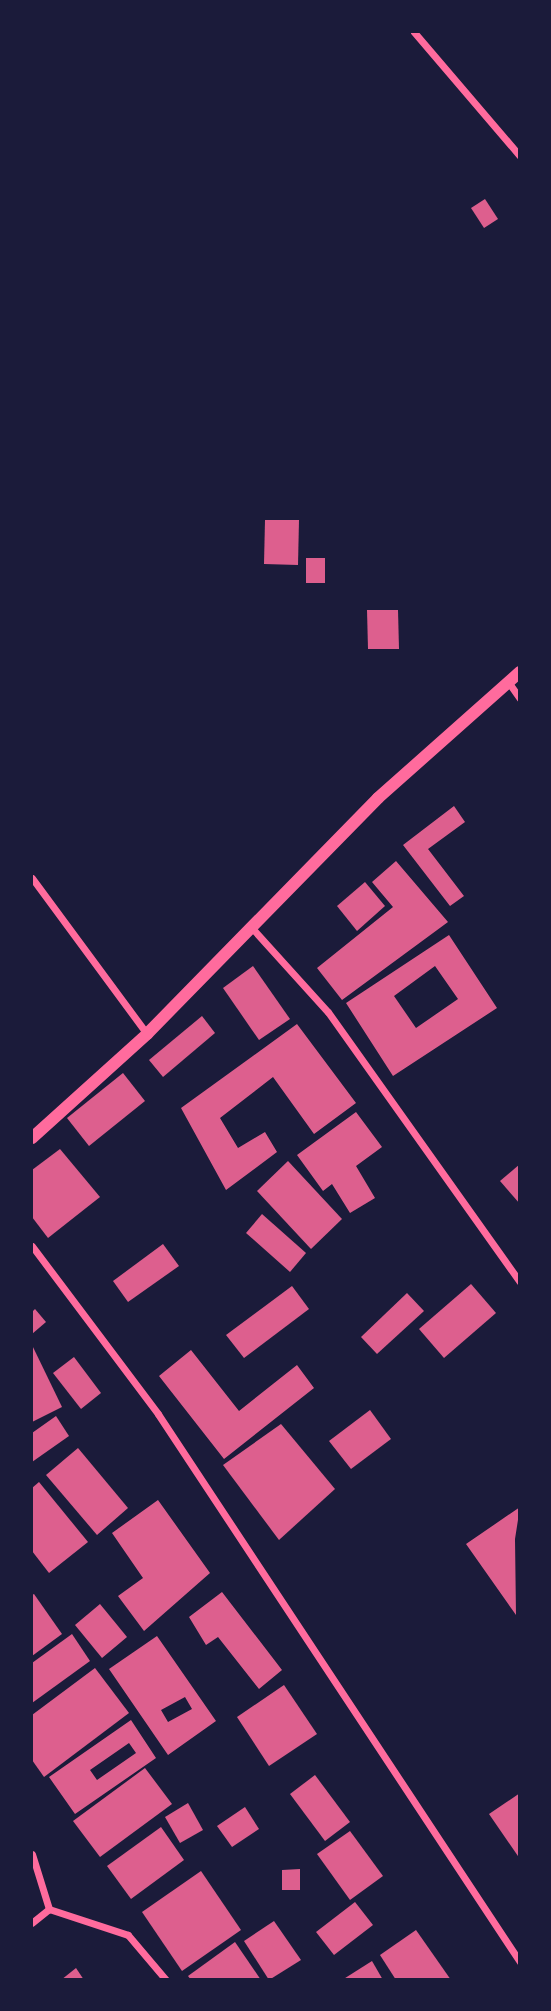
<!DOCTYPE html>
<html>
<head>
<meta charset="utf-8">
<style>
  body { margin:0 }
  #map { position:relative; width:551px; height:2011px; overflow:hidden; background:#1b1b3a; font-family:Spectral,serif }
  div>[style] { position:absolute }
  .building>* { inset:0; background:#dd5f8e }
  .minor>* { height:7px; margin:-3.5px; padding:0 3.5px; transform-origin:3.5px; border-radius:3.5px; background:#ff6b9d }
  .tertiary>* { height:12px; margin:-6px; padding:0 6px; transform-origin:6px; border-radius:6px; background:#ff6b9d }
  span { translate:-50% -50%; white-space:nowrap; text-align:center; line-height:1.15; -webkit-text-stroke:7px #1b1b3a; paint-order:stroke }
  .frame { position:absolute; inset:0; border:33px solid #1b1b3a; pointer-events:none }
</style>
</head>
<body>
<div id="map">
  <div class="building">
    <div style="clip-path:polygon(485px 199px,498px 219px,484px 228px,471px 208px)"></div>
    <div style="clip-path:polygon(265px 520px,299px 520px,298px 565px,264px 564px)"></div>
    <div style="clip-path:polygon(306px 558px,325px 558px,325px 583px,306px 583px)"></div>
    <div style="clip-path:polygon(367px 610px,398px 610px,399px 649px,368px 649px)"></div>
    <div style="clip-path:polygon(454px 806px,465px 822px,428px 849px,464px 896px,450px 906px,403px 845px)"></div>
    <div style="clip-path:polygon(396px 861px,448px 922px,342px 1000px,317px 968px,393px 907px,372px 882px)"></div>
    <div style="clip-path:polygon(365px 882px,385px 906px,357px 931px,337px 906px)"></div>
    <div style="clip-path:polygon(evenodd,449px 935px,497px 1008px,393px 1076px,346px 1003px,449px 935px,435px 966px,458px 999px,416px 1028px,394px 996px,435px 966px)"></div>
    <div style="clip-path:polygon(253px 966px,290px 1019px,259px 1040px,223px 988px)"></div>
    <div style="clip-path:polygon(202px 1016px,215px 1033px,163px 1077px,149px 1060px)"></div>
    <div style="clip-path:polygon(297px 1024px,356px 1103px,314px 1134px,273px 1077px,220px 1118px,238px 1148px,265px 1132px,277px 1152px,226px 1190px,181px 1108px)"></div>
    <div style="clip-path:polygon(123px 1073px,145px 1101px,89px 1146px,67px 1118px)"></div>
    <div style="clip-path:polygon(356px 1112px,382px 1147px,356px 1166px,375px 1198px,350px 1213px,332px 1184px,323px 1191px,297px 1155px)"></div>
    <div style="clip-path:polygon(60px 1149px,100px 1197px,48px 1238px,32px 1217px,32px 1170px)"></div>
    <div style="clip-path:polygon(288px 1161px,342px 1219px,311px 1249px,257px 1191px)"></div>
    <div style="clip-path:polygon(520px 1164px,520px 1204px,500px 1181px)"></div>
    <div style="clip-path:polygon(262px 1214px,306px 1253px,290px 1272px,246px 1233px)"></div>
    <div style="clip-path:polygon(163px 1244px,179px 1266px,128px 1302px,113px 1281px)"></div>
    <div style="clip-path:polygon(471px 1284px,496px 1313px,444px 1358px,419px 1329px)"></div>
    <div style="clip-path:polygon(292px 1286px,309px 1309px,244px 1358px,226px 1335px)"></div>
    <div style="clip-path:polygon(407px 1293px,424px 1311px,377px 1354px,361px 1337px)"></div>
    <div style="clip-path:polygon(35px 1309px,46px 1322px,32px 1334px,32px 1312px)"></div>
    <div style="clip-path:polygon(32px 1345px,62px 1407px,32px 1422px)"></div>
    <div style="clip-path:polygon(191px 1350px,239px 1411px,297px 1365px,314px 1388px,224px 1459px,159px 1376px)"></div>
    <div style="clip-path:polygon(74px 1357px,101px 1393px,81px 1409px,53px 1373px)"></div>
    <div style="clip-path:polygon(370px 1410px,391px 1439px,351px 1469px,329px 1441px)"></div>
    <div style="clip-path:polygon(56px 1416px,69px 1436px,32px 1462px,32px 1433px)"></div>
    <div style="clip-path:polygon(281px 1424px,335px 1489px,279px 1540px,223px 1465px)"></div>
    <div style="clip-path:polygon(78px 1448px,128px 1508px,97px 1535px,46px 1475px)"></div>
    <div style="clip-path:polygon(39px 1482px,88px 1542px,49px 1573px,32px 1551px,32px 1488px)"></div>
    <div style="clip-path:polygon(158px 1500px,210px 1573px,144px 1631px,118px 1596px,143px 1578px,112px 1533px)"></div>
    <div style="clip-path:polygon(520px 1507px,515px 1539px,516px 1615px,466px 1544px)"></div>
    <div style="clip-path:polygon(222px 1592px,282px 1670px,259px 1689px,218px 1637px,206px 1645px,189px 1617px)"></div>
    <div style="clip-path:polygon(34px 1594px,62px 1634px,32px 1656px,32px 1595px)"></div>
    <div style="clip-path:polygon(100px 1604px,127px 1637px,102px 1658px,75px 1625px)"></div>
    <div style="clip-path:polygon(72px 1634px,90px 1661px,32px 1703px,32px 1663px)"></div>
    <div style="clip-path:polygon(evenodd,157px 1636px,216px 1721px,168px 1755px,109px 1669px,157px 1636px,185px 1697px,192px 1709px,168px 1722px,161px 1710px,185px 1697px)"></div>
    <div style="clip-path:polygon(95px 1668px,129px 1713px,44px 1777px,32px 1760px,32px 1715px)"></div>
    <div style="clip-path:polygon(284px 1685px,317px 1734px,269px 1766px,237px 1717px)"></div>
    <div style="clip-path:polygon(evenodd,131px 1720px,156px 1758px,75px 1814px,49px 1777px,131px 1720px,129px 1743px,136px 1753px,97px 1780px,90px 1770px,129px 1743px)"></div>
    <div style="clip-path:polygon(145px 1768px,172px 1804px,100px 1857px,73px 1821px)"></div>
    <div style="clip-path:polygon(315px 1775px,350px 1822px,325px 1841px,290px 1794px)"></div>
    <div style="clip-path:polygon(520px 1793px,520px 1859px,489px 1814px)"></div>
    <div style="clip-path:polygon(188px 1803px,203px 1830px,180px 1843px,165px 1817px)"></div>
    <div style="clip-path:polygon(245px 1807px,259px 1829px,232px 1847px,217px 1826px)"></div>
    <div style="clip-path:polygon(161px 1827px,184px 1860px,131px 1899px,107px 1866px)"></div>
    <div style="clip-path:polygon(350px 1831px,383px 1876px,350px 1900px,317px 1854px)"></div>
    <div style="clip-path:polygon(300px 1869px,300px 1890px,282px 1890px,282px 1870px)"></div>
    <div style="clip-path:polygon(201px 1871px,241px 1930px,182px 1971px,142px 1912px)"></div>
    <div style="clip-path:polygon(355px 1902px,373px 1925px,334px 1955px,316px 1932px)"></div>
    <div style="clip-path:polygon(274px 1921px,301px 1960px,269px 1980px,244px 1941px)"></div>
    <div style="clip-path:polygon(416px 1930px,451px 1980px,396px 1980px,380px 1955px)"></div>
    <div style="clip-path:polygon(235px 1942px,261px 1980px,191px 1980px,188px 1976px)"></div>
    <div style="clip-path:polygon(372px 1961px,383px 1980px,342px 1980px)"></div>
    <div style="clip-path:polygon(76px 1968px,84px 1980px,61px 1980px)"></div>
  </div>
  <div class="minor">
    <div style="left:414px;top:32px;width:163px;rotate:49.5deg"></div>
    <div style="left:509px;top:683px;width:19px;rotate:55deg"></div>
    <div style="left:32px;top:878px;width:194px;rotate:53.6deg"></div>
    <div style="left:252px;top:928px;width:113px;rotate:47.9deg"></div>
    <div style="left:328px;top:1012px;width:331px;rotate:54.6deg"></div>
    <div style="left:32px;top:1246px;width:210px;rotate:53.1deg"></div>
    <div style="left:158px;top:1414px;width:657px;rotate:56.55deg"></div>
    <div style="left:32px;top:1854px;width:58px;rotate:72.8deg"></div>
    <div style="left:49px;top:1909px;width:22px;rotate:141deg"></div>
    <div style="left:49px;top:1909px;width:83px;rotate:18.2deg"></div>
    <div style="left:128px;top:1935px;width:59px;rotate:49.8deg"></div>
  </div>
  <div class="tertiary">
    <div style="left:32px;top:1138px;width:155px;rotate:-42.1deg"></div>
    <div style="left:147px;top:1034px;width:330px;rotate:-45.6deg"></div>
    <div style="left:378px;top:798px;width:190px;rotate:-41.6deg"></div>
  </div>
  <div class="frame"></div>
</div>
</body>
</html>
